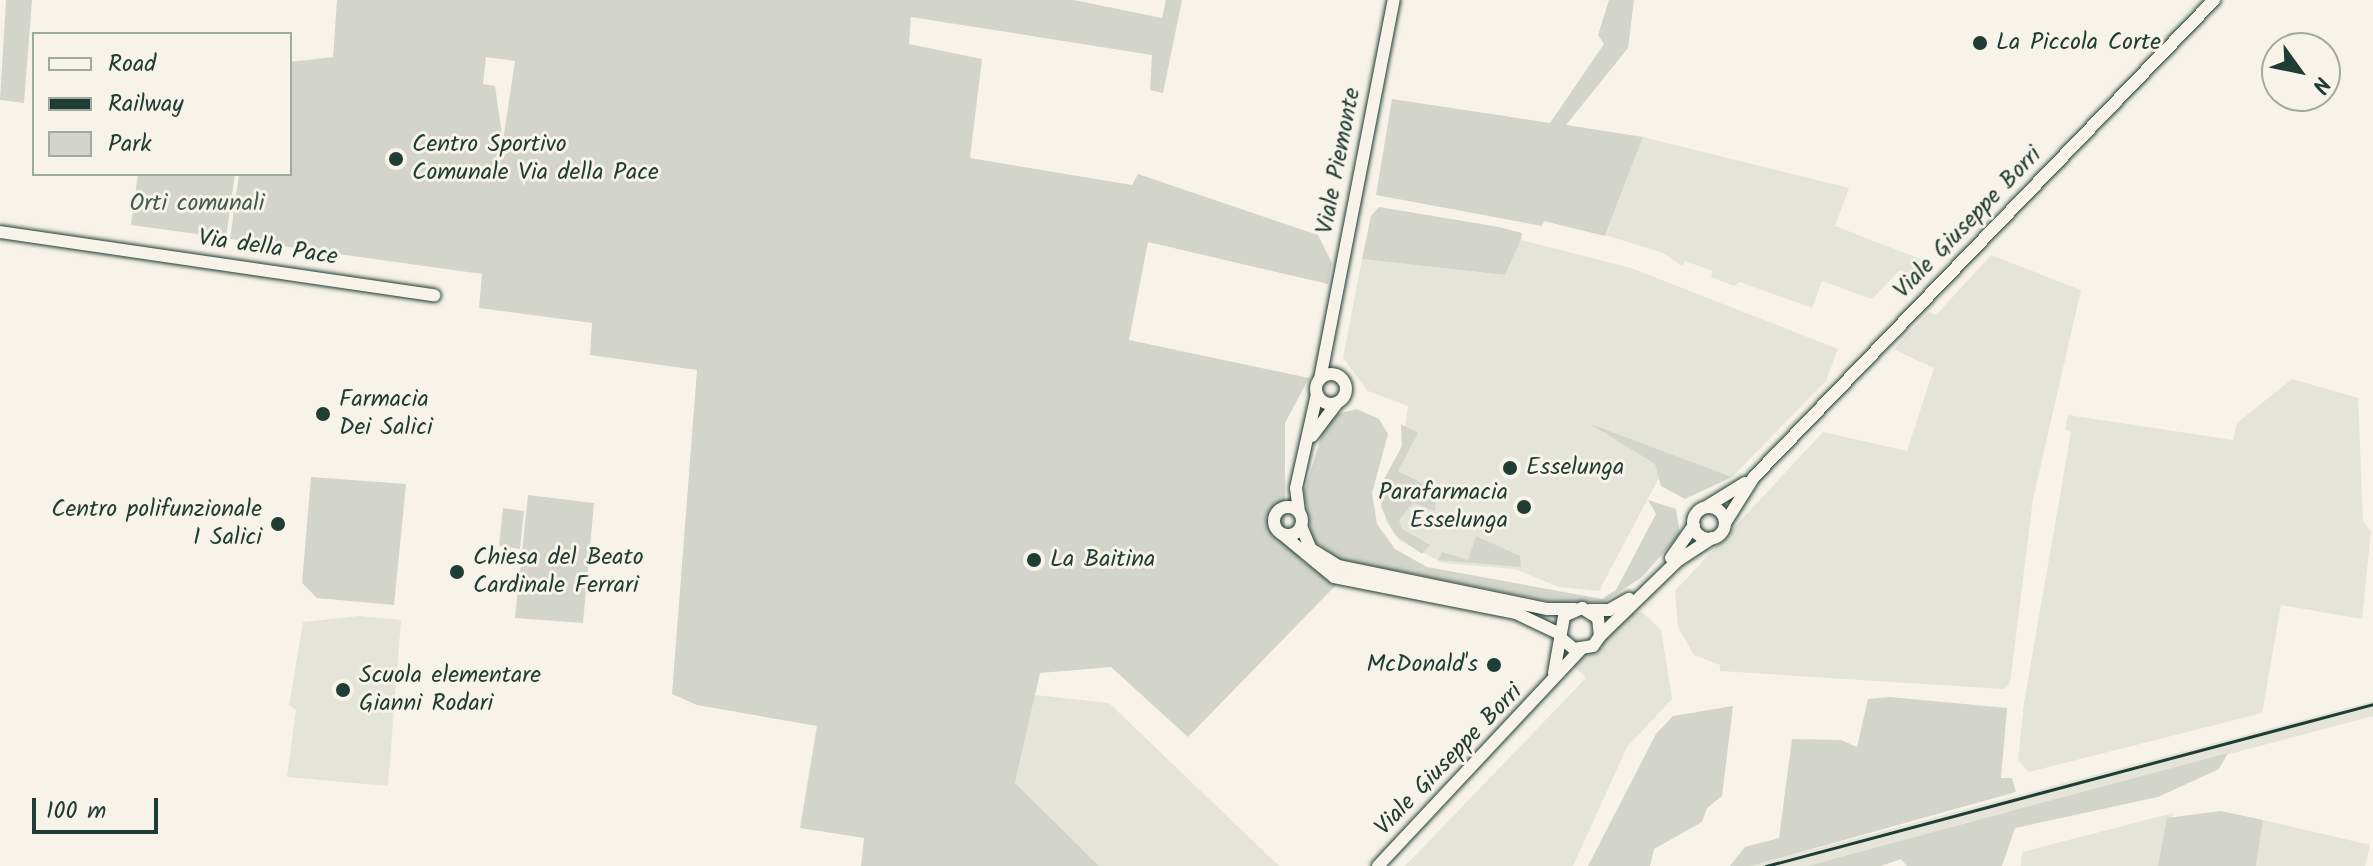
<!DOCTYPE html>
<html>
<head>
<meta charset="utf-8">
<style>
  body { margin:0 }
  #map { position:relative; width:2373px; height:866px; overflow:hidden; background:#f7f3e8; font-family:Kalam,sans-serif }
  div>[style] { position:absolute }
  .built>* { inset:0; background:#e5e4d9 }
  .green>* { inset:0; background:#d3d5ca }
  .roads { filter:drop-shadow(0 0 2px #1f3d34) drop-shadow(0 0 2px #1f3d34) }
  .secondary>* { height:12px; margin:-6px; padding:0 6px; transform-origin:6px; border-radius:6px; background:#f7f3e8 }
  .secondary>.ring { margin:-6px; padding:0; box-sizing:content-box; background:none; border:12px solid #f7f3e8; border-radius:50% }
  .rail>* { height:3px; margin:-1.5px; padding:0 1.5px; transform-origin:1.5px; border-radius:1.5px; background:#1f3d34 }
  .dots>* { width:22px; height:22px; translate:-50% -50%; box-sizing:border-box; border:4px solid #f7f3e8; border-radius:50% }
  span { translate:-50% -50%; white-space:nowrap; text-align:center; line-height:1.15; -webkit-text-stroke:6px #f7f3e8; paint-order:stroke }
  .poi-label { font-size:24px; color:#1f3d34 }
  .left { translate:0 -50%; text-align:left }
  .right { translate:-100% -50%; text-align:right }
  .street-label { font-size:24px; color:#1f3d34 }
  .park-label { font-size:24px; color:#435b52 }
  .legend { position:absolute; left:32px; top:32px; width:260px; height:144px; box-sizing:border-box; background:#f7f3e8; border:2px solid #a1aaa0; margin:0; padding:10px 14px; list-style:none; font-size:24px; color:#1f3d34 }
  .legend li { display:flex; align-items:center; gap:16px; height:40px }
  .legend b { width:40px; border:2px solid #a1aaa0 }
  .north { position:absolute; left:2261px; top:32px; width:80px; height:80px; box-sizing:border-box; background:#f7f3e8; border:2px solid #a1aaa0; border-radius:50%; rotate:123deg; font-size:22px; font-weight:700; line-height:32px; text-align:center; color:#1f3d34 }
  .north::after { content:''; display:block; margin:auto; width:28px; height:36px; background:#1f3d34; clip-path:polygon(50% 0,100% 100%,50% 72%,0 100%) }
  .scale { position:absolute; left:32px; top:798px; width:126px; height:36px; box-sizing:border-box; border:4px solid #1f3d34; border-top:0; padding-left:10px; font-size:24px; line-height:28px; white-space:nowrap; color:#1f3d34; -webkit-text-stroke:6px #f7f3e8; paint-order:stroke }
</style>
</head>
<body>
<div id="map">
  <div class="built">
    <div style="clip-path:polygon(1643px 137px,1849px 188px,1835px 226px,1928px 262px,1914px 276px,1900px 270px,1872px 299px,1822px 281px,1812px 308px,1740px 282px,1734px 286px,1711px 277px,1713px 271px,1685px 261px,1682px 266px,1663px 253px,1606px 235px)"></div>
    <div style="clip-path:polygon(1521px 240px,1631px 268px,1838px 349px,1826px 381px,1732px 477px,1588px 423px,1655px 464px,1661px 474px,1599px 591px,1559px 587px,1515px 569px,1443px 563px,1400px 541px,1386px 522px,1381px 495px,1402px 446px,1408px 406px,1368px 391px,1343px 358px,1362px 259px,1505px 275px)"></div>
    <div style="clip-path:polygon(1991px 255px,2081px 290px,2033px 499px,2010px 683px,2004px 689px,1720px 671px,1720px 665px,1694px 655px,1678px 627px,1675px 591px,1823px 432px,1907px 451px,1934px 368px,1895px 350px,1897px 345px,1929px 312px,1936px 315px)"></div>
    <div style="clip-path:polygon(2292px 379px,2358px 398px,2363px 521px,2371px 531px,2362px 619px,2281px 605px,2262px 713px,2029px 772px,2018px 760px,2024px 703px,2071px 432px,2065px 429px,2068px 415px,2233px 440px,2237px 423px)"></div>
    <div style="clip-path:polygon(1642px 612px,1661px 630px,1672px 699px,1627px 747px,1573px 866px,1405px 866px,1586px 678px,1572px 664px,1598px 649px,1630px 613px)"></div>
    <div style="clip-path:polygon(359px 616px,401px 620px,388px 786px,287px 777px,296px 710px,289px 705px,303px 622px)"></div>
    <div style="clip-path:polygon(1035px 695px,1109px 703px,1279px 866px,1099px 866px,1015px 784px)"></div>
    <div style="clip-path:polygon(2373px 701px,2373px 716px,1807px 866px,1751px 866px)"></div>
    <div style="clip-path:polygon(2173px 813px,2158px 866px,2021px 866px,2022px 852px)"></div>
    <div style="clip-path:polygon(2263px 820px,2370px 845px,2365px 866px,2256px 866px)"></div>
  </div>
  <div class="green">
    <div style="clip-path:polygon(6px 0,32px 0,24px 103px,0 100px)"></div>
    <div style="clip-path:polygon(evenodd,337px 0,1074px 0,1162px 18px,1166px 0,1182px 0,1163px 93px,1150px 90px,1152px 55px,911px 17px,909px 44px,982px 59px,970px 158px,1132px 185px,1138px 174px,1318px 235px,1332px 263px,1328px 284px,1148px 242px,1129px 340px,1309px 378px,1285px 423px,1285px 530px,1302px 561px,1337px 584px,1188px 737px,1111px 667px,1040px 673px,1015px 783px,1099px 866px,861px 866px,864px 838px,800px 828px,817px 726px,697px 705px,672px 694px,697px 370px,590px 355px,592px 323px,479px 308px,482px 274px,230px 239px,239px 174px,290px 174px,290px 62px,333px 57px,337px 0,486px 57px,515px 61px,503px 141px,495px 86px,483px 84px,486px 57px)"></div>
    <div style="clip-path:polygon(1609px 0,1634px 0,1628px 48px,1566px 125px,1643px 137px,1605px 236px,1544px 221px,1542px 226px,1376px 195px,1392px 99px,1550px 123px,1604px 44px,1598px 35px)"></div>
    <div style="clip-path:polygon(138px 174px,235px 174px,226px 238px,131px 225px)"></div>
    <div style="clip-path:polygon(1379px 207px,1499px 227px,1522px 233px,1521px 240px,1505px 275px,1362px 259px,1371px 216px)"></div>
    <div style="clip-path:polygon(1357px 409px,1379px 419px,1388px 434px,1372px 493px,1377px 524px,1395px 549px,1427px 567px,1602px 599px,1616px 590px,1656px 514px,1648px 500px,1676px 509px,1680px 534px,1642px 577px,1604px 602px,1552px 602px,1338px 559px,1312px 539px,1304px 493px,1323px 431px,1337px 414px)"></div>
    <div style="clip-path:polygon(1588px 423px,1732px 477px,1685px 499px,1661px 486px,1655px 464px)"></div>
    <div style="clip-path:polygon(1401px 424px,1418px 433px,1398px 471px,1437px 491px,1435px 511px,1413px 503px,1399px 520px,1402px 529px,1430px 545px,1422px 554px,1395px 535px,1381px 507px,1383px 481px,1402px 446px)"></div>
    <div style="clip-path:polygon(311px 477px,406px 484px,394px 605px,317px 598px,302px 583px)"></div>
    <div style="clip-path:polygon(528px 495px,594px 503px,583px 623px,515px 618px)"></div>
    <div style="clip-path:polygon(503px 508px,524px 511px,520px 549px,499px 546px)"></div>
    <div style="clip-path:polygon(1476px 536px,1520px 556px,1521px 567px,1438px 560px,1442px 552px,1468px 560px)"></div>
    <div style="clip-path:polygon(1890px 697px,2007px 708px,2001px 778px,2012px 778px,2016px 792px,1751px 866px,1730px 866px,1745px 847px,1779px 838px,1792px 739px,1841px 740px,1857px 747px,1868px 699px)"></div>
    <div style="clip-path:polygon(1733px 706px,1722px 796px,1707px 808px,1702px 822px,1654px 849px,1650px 866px,1588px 866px,1656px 734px,1673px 716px)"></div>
    <div style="clip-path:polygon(2228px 753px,2219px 769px,2158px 797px,2015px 828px,2002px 866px,1907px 866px,1901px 859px,1881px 866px,1807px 866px)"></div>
    <div style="clip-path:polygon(2221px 811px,2263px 820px,2256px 866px,2158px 866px,2167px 818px)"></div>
  </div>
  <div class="roads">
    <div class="secondary">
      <div style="left:0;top:232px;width:439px;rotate:8.3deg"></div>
      <div class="ring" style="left:1316px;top:374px;width:18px;height:18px"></div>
      <div style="left:1320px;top:379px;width:386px;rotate:-79deg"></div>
      <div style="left:1312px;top:436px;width:41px;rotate:-52.9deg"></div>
      <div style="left:1706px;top:507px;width:46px;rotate:-31.6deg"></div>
      <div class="ring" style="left:1274px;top:507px;width:16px;height:16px"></div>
      <div class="ring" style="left:1693px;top:507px;width:20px;height:20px"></div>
      <div style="left:1299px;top:512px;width:24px;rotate:-97deg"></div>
      <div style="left:1296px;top:488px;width:96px;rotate:-77.4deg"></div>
      <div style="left:1725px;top:523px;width:54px;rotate:-57.8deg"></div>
      <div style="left:1754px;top:477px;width:663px;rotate:-46.04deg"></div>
      <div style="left:1301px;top:526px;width:25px;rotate:67deg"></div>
      <div style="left:1311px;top:549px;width:32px;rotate:32deg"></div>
      <div style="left:1338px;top:566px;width:214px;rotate:11.6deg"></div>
      <div style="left:1548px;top:609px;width:27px"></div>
      <div style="left:1282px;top:534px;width:67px;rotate:39.6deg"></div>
      <div style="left:1334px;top:577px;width:186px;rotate:11.2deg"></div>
      <div style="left:1516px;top:613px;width:49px;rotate:25.5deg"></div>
      <div style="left:1671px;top:558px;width:40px;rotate:-55.1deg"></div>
      <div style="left:1590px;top:610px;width:19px"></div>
      <div style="left:1609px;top:610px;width:23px;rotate:-29deg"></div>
      <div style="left:1600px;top:636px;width:107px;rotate:-44.2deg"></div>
      <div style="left:1677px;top:561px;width:42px;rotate:-33.3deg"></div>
      <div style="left:1554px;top:673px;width:58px;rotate:-80deg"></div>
      <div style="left:1564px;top:616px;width:20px;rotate:-24deg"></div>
      <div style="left:1582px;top:608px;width:19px;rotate:32deg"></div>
      <div style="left:1598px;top:618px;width:18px;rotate:84deg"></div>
      <div style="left:1600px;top:636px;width:12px;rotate:125deg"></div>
      <div style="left:1593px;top:646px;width:19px;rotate:171deg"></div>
      <div style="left:1574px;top:649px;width:17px;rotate:-140deg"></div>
      <div style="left:1378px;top:866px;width:296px;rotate:-46.9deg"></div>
    </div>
  </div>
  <div class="rail">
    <div style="left:1766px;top:866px;width:628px;rotate:-14.94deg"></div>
  </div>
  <div class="dots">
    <div style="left:1980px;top:43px;background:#1f3d34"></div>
    <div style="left:396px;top:159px;background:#1f3d34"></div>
    <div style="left:323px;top:414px;background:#1f3d34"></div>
    <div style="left:1510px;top:468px;background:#1f3d34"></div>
    <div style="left:1524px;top:507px;background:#1f3d34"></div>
    <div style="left:278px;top:524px;background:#1f3d34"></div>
    <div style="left:1034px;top:560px;background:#1f3d34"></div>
    <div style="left:457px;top:572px;background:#1f3d34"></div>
    <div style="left:1494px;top:665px;background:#1f3d34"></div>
    <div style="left:343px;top:690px;background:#1f3d34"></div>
  </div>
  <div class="poi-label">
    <span class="left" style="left:1996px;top:43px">La Piccola Corte</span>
    <span class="left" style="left:412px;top:159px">Centro Sportivo<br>Comunale Via della Pace</span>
    <span class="left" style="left:339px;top:414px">Farmacia<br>Dei Salici</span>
    <span class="left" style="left:1526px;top:468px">Esselunga</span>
    <span class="right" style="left:1508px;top:507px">Parafarmacia<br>Esselunga</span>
    <span class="right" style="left:262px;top:524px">Centro polifunzionale<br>I Salici</span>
    <span class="left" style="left:473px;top:572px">Chiesa del Beato<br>Cardinale Ferrari</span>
    <span class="left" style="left:1050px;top:560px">La Baitina</span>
    <span class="right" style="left:1478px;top:665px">McDonald's</span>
    <span class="left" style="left:359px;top:690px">Scuola elementare<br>Gianni Rodari</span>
  </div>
  <div class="street-label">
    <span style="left:1339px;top:161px;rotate:-79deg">Viale Piemonte</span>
    <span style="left:1968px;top:223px;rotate:-46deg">Viale Giuseppe Borri</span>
    <span style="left:268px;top:248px;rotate:8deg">Via della Pace</span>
    <span style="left:1449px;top:760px;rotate:-46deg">Viale Giuseppe Borri</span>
  </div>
  <div class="park-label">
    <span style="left:197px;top:204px">Orti comunali</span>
  </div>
  <ul class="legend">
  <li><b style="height:10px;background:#f7f3e8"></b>Road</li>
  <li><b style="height:10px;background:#1f3d34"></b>Railway</li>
  <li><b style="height:22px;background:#d3d5ca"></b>Park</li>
  </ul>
  <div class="north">N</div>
  <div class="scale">100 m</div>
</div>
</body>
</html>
